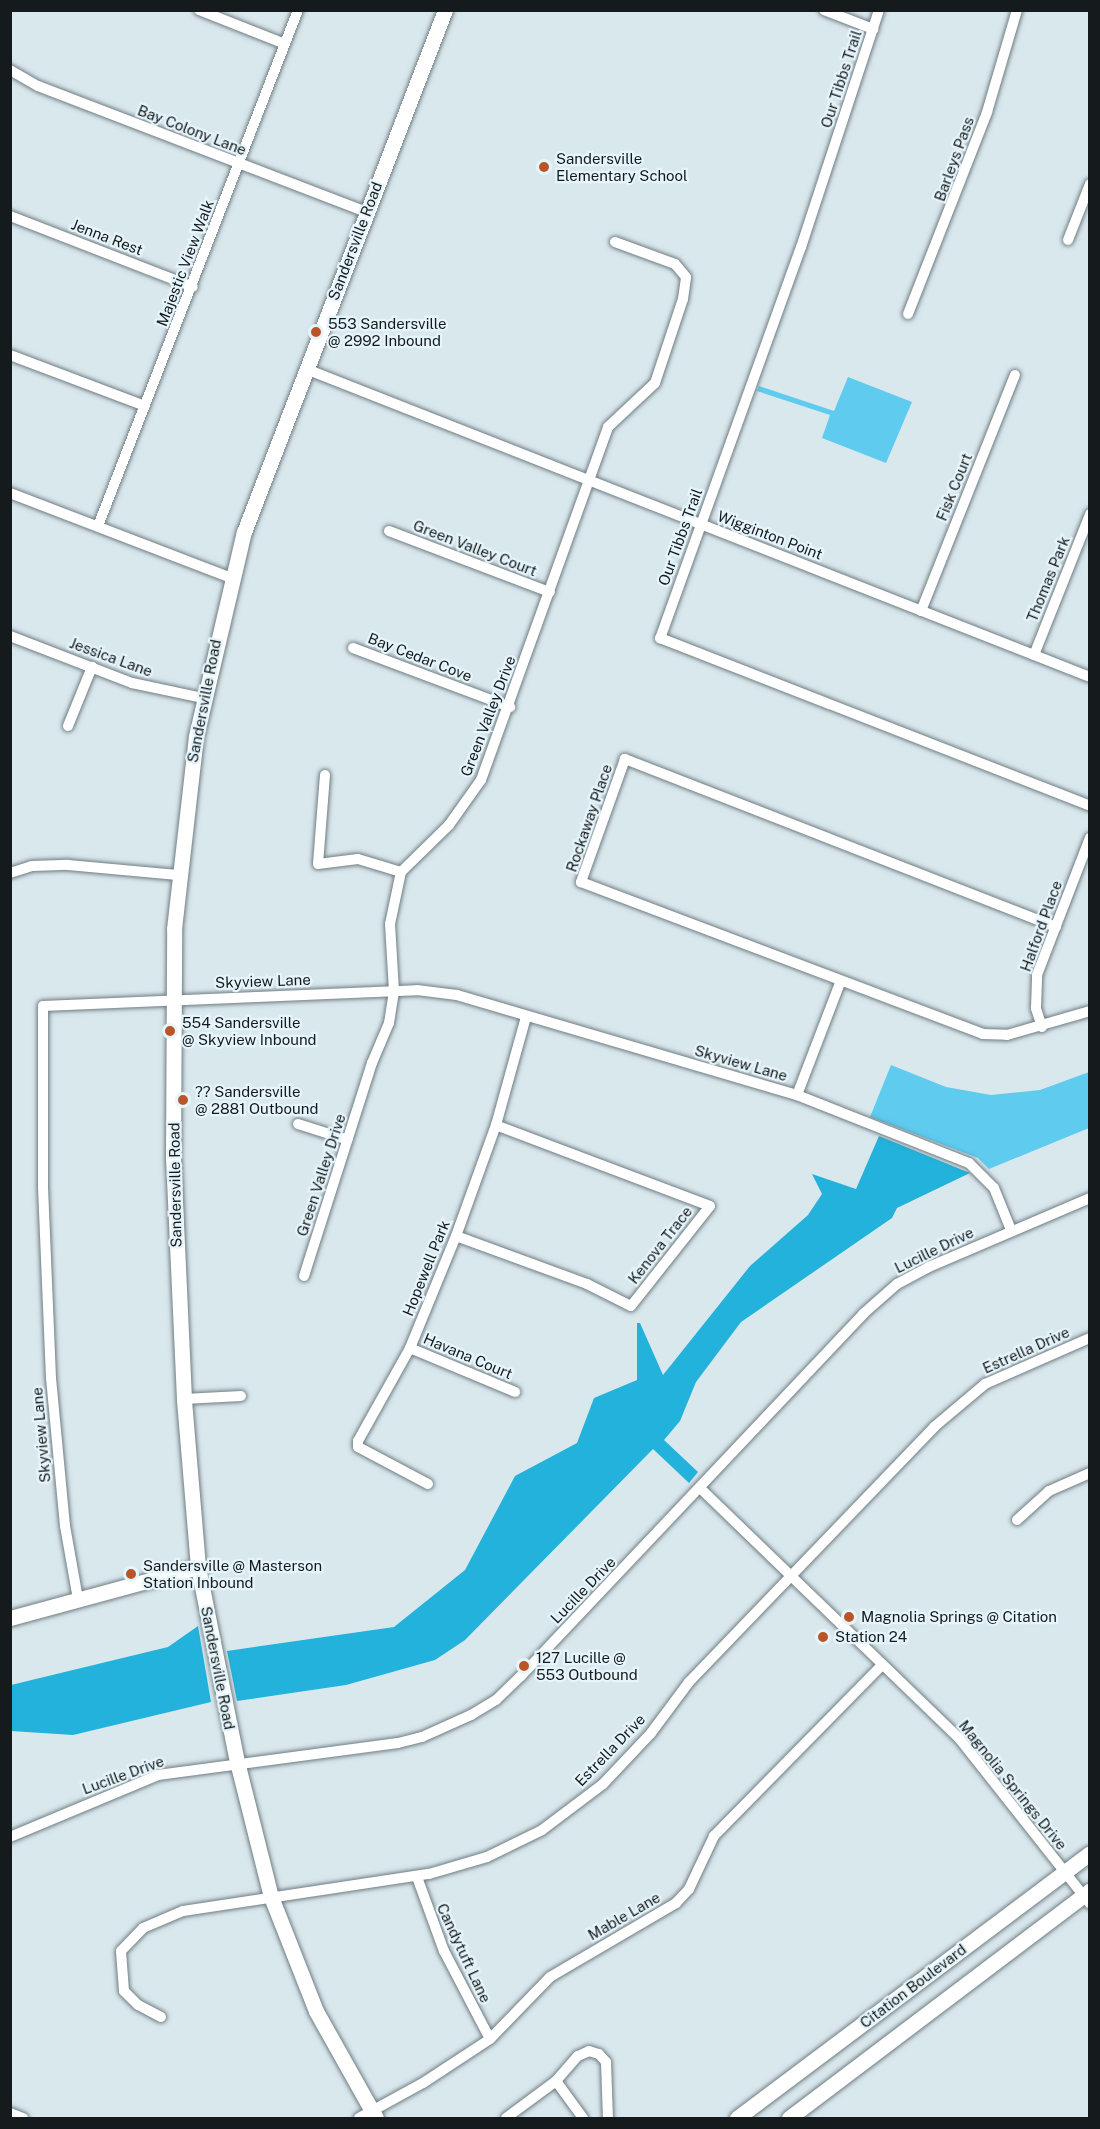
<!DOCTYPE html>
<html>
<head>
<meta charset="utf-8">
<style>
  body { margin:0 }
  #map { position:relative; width:1100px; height:2129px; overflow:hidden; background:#d9e8ed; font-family:"Public Sans",sans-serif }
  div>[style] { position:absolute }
  .green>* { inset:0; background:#5ecbef }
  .forest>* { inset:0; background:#22b2db }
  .roads { filter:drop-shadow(0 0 2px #707d82) drop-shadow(0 0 2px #707d82) }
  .street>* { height:10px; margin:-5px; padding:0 5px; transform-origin:5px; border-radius:5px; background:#fff }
  .secondary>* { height:15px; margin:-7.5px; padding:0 7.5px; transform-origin:7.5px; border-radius:7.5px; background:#fff }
  .dots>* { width:16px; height:16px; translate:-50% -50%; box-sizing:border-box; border:3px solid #e6f5fb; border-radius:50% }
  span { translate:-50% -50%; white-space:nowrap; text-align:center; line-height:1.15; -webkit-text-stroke:4.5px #e6f5fb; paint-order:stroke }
  .street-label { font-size:15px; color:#151a1c }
  .poi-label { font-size:15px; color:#151a1c }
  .left { translate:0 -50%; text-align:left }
  .frame { position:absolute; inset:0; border:12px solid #151a1c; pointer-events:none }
</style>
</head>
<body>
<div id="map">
  <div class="green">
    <div style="clip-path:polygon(848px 377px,912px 402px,886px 463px,822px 438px,830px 415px,757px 391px,759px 386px,834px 411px)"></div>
    <div style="clip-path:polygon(891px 1065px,946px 1087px,991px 1095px,1040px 1090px,1089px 1072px,1089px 1128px,989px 1169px,978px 1158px,870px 1117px)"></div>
  </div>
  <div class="forest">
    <div style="clip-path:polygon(879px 1136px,970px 1173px,897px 1208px,892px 1218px,741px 1322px,696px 1382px,680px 1421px,664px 1440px,698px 1472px,689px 1483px,653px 1449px,465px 1640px,435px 1660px,346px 1685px,237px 1701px,227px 1651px,394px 1627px,465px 1570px,515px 1476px,577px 1443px,594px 1398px,637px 1380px,637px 1323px,640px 1323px,663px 1375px,750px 1266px,808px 1215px,822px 1194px,812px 1174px,856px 1189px)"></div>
    <div style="clip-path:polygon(198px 1626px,211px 1702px,73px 1735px,11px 1731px,11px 1685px,168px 1647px)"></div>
  </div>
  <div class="roads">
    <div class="street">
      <div style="left:199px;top:10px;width:92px;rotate:21.6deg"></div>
      <div style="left:824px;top:10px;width:53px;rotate:21.2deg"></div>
      <div style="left:879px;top:10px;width:250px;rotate:108.2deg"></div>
      <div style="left:801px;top:247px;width:416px;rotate:109.8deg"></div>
      <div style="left:660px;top:638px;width:462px;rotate:21.3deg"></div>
      <div style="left:10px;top:70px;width:32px;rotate:30deg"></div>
      <div style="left:38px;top:86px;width:351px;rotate:21deg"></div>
      <div style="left:10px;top:216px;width:196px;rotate:21.2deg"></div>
      <div style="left:1068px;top:240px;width:60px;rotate:-68.6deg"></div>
      <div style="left:908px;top:314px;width:217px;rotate:-68.6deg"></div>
      <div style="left:987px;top:112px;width:106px;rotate:-73.6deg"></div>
      <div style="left:10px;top:355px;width:144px;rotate:20.7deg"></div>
      <div style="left:306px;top:369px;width:842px;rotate:21.45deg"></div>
      <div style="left:10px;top:493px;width:237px;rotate:21deg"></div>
      <div style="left:98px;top:526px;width:553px;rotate:-68.81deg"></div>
      <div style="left:389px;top:531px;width:172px;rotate:20.8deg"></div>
      <div style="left:921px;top:611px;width:254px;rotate:-68.3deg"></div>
      <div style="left:10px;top:636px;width:131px;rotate:21.1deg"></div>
      <div style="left:132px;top:683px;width:73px;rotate:11.9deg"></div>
      <div style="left:353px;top:648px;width:168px;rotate:20.6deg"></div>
      <div style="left:1034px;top:655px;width:152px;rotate:-68.3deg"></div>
      <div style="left:68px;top:726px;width:64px;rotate:-67.9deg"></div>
      <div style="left:325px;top:775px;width:89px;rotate:94.5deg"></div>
      <div style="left:318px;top:864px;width:40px;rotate:-7.1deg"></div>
      <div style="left:358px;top:859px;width:45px;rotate:16.8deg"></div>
      <div style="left:10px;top:873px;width:23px;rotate:-18deg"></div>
      <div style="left:32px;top:866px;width:36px;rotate:-2deg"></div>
      <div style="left:68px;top:865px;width:110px;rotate:5.2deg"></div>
      <div style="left:1056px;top:927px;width:463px;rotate:-158.7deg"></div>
      <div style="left:625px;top:759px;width:131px;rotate:109.7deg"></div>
      <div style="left:581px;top:882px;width:430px;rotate:20.7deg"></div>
      <div style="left:983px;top:1034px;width:24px;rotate:2deg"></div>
      <div style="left:1007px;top:1035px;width:86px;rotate:-16.1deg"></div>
      <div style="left:1042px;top:1027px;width:20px;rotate:-108deg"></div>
      <div style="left:1036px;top:1008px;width:33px;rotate:-88deg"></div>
      <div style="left:1037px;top:975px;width:147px;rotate:-68.9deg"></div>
      <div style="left:797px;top:1095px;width:120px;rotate:-69deg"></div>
      <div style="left:298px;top:1124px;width:52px;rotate:17.7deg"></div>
      <div style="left:456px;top:1236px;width:140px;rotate:20.1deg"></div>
      <div style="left:587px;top:1284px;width:49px;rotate:26.6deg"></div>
      <div style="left:631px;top:1306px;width:127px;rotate:-51.7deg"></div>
      <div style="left:710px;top:1206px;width:229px;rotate:-159.3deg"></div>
      <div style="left:304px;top:1276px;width:224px;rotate:-72.3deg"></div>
      <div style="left:372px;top:1063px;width:43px;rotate:-67deg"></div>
      <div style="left:389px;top:1023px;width:32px;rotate:-81deg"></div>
      <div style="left:394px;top:991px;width:67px;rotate:-93.4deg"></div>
      <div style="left:390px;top:924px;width:53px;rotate:-78.1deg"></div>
      <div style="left:401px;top:872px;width:67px;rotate:-44.4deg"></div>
      <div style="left:449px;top:825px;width:55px;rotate:-54.6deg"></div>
      <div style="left:481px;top:780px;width:375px;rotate:-70.2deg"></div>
      <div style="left:608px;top:427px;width:64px;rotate:-43.1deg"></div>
      <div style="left:655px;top:383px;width:89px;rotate:-71.6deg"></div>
      <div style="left:683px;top:299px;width:22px;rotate:-82deg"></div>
      <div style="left:686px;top:277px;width:17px;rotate:-130deg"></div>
      <div style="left:675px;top:264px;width:64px;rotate:-159.9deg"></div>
      <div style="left:410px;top:1348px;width:114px;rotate:22.7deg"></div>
      <div style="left:184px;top:1399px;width:57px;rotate:-3deg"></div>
      <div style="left:428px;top:1484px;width:79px;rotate:-152.1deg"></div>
      <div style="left:358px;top:1447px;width:6px;rotate:-90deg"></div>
      <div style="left:358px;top:1441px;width:107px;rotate:-60.8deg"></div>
      <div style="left:410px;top:1348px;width:121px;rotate:-67.7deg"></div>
      <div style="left:456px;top:1236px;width:118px;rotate:-70.2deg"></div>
      <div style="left:496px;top:1125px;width:112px;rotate:-74.5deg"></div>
      <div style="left:701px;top:1489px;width:359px;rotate:44deg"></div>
      <div style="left:959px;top:1738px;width:211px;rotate:51.7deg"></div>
      <div style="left:1017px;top:1520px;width:43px;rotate:-42.2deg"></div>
      <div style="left:1049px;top:1491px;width:45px;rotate:-23.7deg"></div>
      <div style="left:78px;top:1599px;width:74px;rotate:-100.1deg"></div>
      <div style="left:65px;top:1526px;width:149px;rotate:-95.4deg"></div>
      <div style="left:51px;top:1378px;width:192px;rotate:-92.4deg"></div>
      <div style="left:43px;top:1186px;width:180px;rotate:-90deg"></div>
      <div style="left:43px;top:1006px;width:374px;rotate:-2.4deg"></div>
      <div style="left:417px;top:990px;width:40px;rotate:7.1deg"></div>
      <div style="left:457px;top:995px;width:354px;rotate:16.4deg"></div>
      <div style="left:797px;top:1095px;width:185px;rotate:21.6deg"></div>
      <div style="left:969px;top:1163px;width:35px;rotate:45deg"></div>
      <div style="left:994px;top:1188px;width:45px;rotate:68deg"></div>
      <div style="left:10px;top:1837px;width:160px;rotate:-22.7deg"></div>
      <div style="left:158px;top:1775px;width:242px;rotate:-7.6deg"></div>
      <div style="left:398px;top:1743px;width:25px;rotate:-14deg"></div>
      <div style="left:422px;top:1737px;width:54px;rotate:-24.2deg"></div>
      <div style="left:471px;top:1715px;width:29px;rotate:-31deg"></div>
      <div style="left:496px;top:1700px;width:35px;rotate:-44deg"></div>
      <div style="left:521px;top:1676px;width:498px;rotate:-46.6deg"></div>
      <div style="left:863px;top:1314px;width:45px;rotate:-41.4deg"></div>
      <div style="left:897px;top:1284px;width:36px;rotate:-28deg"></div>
      <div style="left:929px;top:1267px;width:175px;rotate:-23.2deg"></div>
      <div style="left:417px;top:1877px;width:79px;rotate:70deg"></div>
      <div style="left:444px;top:1951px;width:99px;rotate:62.4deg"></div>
      <div style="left:161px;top:2017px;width:26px;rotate:-152deg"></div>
      <div style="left:138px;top:2005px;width:20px;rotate:-135deg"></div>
      <div style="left:124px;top:1991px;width:40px;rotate:-94.3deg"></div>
      <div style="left:121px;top:1951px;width:32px;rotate:-46deg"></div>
      <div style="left:143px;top:1928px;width:43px;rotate:-23deg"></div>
      <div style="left:183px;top:1911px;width:249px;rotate:-8.6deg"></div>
      <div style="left:429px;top:1874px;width:60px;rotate:-16.3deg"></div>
      <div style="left:487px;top:1857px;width:61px;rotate:-26.1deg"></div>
      <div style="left:542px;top:1830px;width:76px;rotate:-37deg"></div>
      <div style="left:603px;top:1784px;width:70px;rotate:-46.7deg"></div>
      <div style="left:651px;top:1733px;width:64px;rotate:-53.3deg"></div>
      <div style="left:689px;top:1682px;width:354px;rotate:-46.1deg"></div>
      <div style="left:934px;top:1427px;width:67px;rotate:-40.1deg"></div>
      <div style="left:985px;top:1384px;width:115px;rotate:-23.7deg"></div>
      <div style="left:556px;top:2081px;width:46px;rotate:53.9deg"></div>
      <div style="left:10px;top:2113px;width:14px;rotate:21deg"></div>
      <div style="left:359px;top:2118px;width:73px;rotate:-28.7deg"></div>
      <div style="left:423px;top:2083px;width:80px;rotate:-33.3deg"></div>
      <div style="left:490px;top:2039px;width:86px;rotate:-45.9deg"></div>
      <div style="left:550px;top:1977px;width:146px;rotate:-30.4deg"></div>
      <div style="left:676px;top:1903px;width:19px;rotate:-47deg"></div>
      <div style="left:689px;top:1889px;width:59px;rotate:-64.7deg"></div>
      <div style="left:714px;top:1836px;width:240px;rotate:-45.5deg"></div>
      <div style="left:506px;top:2118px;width:62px;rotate:-36.5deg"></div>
      <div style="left:556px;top:2081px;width:33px;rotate:-49deg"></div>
      <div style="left:578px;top:2056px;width:12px;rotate:-24deg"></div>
      <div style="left:589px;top:2051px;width:10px;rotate:17deg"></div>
      <div style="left:599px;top:2054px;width:11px;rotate:49deg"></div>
      <div style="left:606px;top:2062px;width:56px;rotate:88deg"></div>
    </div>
    <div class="secondary">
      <div style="left:10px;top:1618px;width:195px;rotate:-15.2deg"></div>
      <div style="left:376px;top:2118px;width:123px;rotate:-119.3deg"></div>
      <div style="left:316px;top:2011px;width:123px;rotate:-111.5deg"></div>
      <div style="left:271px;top:1897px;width:139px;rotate:-104.1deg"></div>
      <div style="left:237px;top:1762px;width:199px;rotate:-101.3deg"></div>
      <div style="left:198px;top:1567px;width:169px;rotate:-94.8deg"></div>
      <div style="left:184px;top:1399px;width:241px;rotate:-92.6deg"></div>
      <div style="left:173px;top:1158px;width:229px;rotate:-89.7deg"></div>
      <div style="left:174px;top:929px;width:194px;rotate:-83.5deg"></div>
      <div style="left:196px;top:736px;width:210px;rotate:-76.8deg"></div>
      <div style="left:244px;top:532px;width:559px;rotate:-68.94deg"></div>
      <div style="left:737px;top:2118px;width:441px;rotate:-36.9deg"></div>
      <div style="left:789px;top:2118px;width:378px;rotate:-37.1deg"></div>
    </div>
  </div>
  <div class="dots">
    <div style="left:544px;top:167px;background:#bb5527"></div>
    <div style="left:316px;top:332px;background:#bb5527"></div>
    <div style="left:170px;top:1031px;background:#bb5527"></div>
    <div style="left:183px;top:1100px;background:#bb5527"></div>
    <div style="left:131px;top:1574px;background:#bb5527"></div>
    <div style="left:849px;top:1617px;background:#bb5527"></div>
    <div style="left:823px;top:1637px;background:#bb5527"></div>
    <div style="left:524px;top:1666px;background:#bb5527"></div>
  </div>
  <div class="street-label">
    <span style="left:841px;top:79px;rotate:-72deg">Our Tibbs Trail</span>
    <span style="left:192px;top:130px;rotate:21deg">Bay Colony Lane</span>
    <span style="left:954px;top:159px;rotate:-70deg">Barleys Pass</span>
    <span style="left:107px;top:237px;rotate:21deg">Jenna Rest</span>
    <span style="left:355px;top:241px;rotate:-69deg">Sandersville Road</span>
    <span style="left:185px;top:263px;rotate:-69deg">Majestic View Walk</span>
    <span style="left:954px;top:487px;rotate:-68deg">Fisk Court</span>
    <span style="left:770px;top:535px;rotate:21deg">Wigginton Point</span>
    <span style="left:680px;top:537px;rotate:-70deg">Our Tibbs Trail</span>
    <span style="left:475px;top:548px;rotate:21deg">Green Valley Court</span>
    <span style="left:1048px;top:579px;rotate:-68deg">Thomas Park</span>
    <span style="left:111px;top:657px;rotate:20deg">Jessica Lane</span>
    <span style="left:420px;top:657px;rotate:21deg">Bay Cedar Cove</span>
    <span style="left:204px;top:701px;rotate:-79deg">Sandersville Road</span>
    <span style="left:488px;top:716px;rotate:-69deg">Green Valley Drive</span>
    <span style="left:589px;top:818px;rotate:-71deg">Rockaway Place</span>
    <span style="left:1041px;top:926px;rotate:-70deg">Halford Place</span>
    <span style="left:263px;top:981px;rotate:-2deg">Skyview Lane</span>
    <span style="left:741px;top:1063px;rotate:16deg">Skyview Lane</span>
    <span style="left:321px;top:1175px;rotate:-72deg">Green Valley Drive</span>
    <span style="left:175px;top:1185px;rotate:-91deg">Sandersville Road</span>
    <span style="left:660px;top:1245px;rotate:-52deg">Kenova Trace</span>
    <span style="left:934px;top:1250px;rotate:-26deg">Lucille Drive</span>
    <span style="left:426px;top:1268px;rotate:-68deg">Hopewell Park</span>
    <span style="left:1026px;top:1350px;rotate:-24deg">Estrella Drive</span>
    <span style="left:468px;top:1356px;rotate:23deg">Havana Court</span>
    <span style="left:41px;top:1435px;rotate:-95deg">Skyview Lane</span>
    <span style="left:583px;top:1590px;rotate:-46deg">Lucille Drive</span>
    <span style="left:218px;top:1668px;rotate:79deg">Sandersville Road</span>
    <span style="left:610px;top:1750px;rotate:-46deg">Estrella Drive</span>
    <span style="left:123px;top:1775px;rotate:-20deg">Lucille Drive</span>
    <span style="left:1013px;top:1785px;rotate:51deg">Magnolia Springs Drive</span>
    <span style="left:624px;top:1916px;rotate:-30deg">Mable Lane</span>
    <span style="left:464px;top:1953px;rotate:65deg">Candytuft Lane</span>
    <span style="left:913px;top:1986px;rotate:-37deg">Citation Boulevard</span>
  </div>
  <div class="poi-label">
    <span class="left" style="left:556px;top:167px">Sandersville<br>Elementary School</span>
    <span class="left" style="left:328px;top:332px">553 Sandersville<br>@ 2992 Inbound</span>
    <span class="left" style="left:182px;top:1031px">554 Sandersville<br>@ Skyview Inbound</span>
    <span class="left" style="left:195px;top:1100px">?? Sandersville<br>@ 2881 Outbound</span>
    <span class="left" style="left:143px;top:1574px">Sandersville @ Masterson<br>Station Inbound</span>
    <span class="left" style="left:861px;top:1617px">Magnolia Springs @ Citation</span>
    <span class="left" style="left:835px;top:1637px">Station 24</span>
    <span class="left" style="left:536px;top:1666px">127 Lucille @<br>553 Outbound</span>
  </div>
  <div class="frame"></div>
</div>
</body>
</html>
